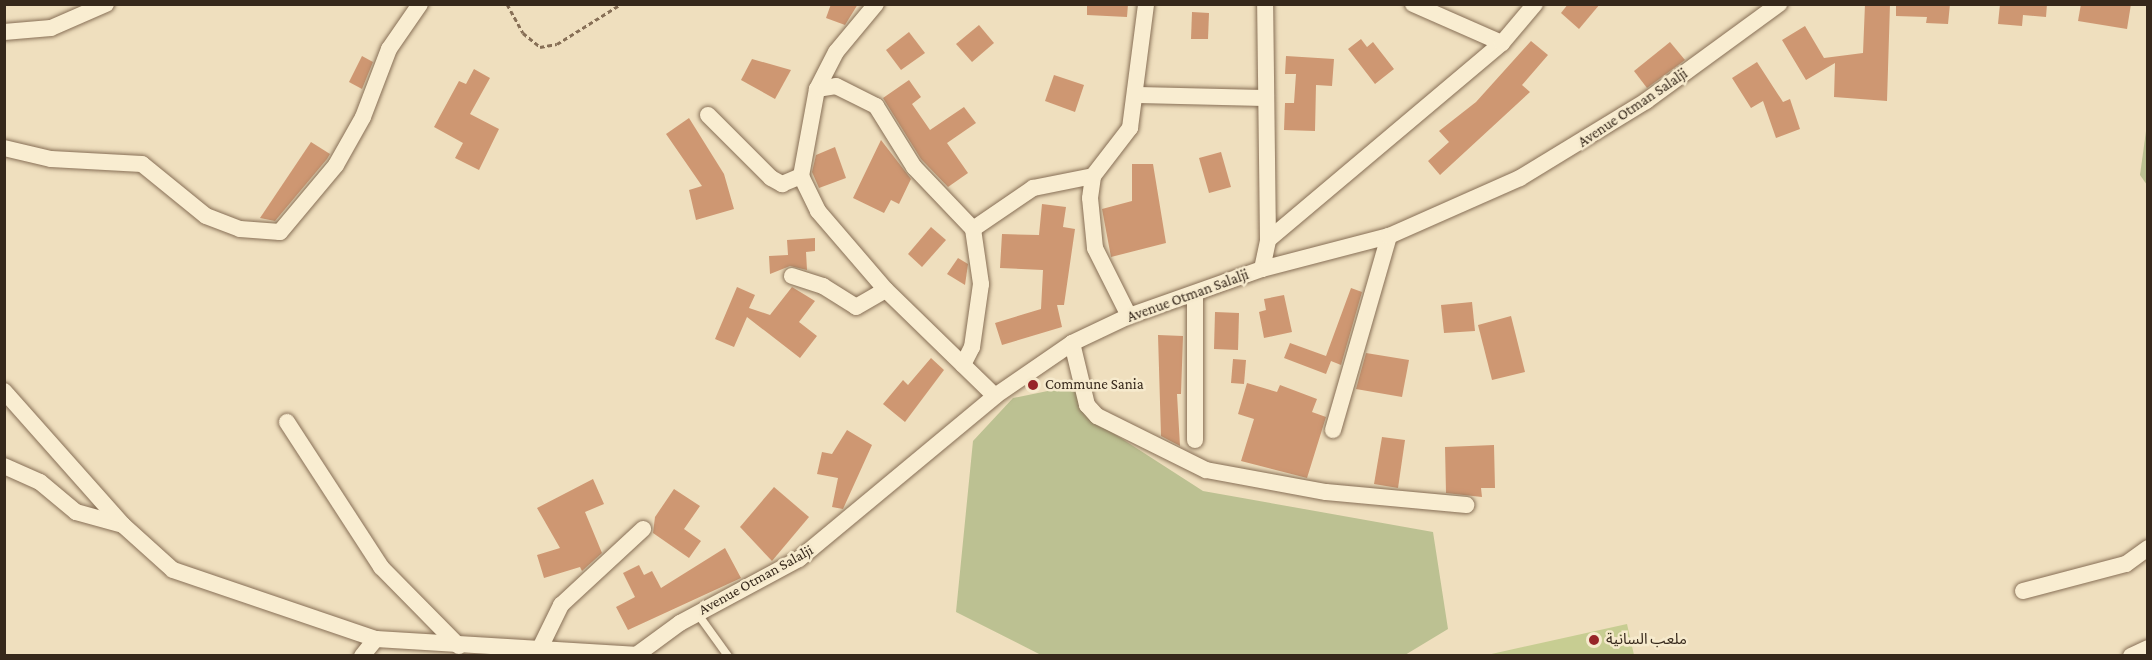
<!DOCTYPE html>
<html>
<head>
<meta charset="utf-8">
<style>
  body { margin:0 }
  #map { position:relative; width:2152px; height:660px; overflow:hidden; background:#efdfbe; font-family:"Crimson Pro","Noto Sans Arabic",serif }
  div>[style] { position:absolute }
  .green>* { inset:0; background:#c7cd92 }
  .cemetery>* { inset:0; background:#bcc192 }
  .building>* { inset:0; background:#ce9772 }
  .path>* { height:3px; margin-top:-1.5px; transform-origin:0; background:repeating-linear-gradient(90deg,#876f56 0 4.5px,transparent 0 7.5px) }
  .roads { filter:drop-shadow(0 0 2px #876f56) drop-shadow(0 0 2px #876f56) }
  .lane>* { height:8px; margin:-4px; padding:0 4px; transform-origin:4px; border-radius:4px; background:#f9edd1 }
  .street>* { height:16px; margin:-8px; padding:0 8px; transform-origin:8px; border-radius:8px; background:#f9edd1 }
  .dots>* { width:16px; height:16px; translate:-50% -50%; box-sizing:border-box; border:3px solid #f6eacd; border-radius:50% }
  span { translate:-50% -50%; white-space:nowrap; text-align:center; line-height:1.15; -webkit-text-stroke:5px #f6eacd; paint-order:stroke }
  .street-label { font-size:15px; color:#36281b }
  .poi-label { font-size:15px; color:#36281b }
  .left { translate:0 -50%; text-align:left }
  .frame { position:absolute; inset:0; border:6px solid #36281b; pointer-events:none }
</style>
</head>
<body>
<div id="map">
  <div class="green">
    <div style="clip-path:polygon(1627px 624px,1634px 655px,1487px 655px)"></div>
  </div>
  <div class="cemetery">
    <div style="clip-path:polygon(2147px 124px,2147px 185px,2140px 175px)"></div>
    <div style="clip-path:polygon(1077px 385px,1099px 424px,1203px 491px,1433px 532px,1448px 629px,1405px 655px,1043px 656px,956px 612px,973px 441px,1013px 398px)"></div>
  </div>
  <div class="building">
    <div style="clip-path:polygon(831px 4px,858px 4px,845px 25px,826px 18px)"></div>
    <div style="clip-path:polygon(1087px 4px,1128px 4px,1127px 17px,1087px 15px)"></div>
    <div style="clip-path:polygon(1568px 4px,1600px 4px,1579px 29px,1561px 13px)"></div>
    <div style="clip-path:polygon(1865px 4px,1890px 4px,1887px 101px,1834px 97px,1835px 63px,1806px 80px,1782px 40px,1805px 26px,1824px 58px,1863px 53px)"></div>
    <div style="clip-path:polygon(1896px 4px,1950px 4px,1948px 24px,1926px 23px,1927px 17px,1896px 16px)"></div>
    <div style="clip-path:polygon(2000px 4px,2047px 4px,2046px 17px,2023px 15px,2022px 26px,1998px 24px)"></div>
    <div style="clip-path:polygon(2081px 4px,2131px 4px,2127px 29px,2078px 21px)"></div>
    <div style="clip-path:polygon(1192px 12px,1209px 13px,1208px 39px,1191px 39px)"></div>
    <div style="clip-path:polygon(979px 25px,994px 43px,972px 62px,956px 44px)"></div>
    <div style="clip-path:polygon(909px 32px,925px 53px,901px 70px,886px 50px)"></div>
    <div style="clip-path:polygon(1361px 39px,1367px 47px,1373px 42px,1394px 69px,1375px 84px,1348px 49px)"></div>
    <div style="clip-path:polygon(1531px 41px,1548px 55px,1522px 85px,1530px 92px,1440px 175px,1428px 161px,1449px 142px,1439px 131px,1476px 102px)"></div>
    <div style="clip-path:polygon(1670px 42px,1685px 60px,1647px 88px,1634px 71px)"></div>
    <div style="clip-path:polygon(362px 56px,373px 62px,362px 89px,349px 82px)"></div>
    <div style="clip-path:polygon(1286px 56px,1334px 59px,1332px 86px,1316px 85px,1315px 131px,1284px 130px,1285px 103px,1294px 103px,1296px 74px,1285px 74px)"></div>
    <div style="clip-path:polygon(752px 59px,791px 70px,775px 99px,741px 80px)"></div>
    <div style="clip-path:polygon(1757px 62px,1783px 102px,1790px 99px,1800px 129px,1776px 138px,1763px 101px,1751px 108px,1732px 78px)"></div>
    <div style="clip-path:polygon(474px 69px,490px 78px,470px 114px,499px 129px,479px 170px,455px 158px,463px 143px,434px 127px,459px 81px,466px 84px)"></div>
    <div style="clip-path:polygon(1054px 75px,1084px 85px,1075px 112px,1045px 101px)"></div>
    <div style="clip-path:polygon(909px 80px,921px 97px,912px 104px,930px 130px,964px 107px,976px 123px,947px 143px,968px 173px,948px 187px,921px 159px,883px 98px)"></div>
    <div style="clip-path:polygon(689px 118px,724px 174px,734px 209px,696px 220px,689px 190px,702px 186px,666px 134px)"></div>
    <div style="clip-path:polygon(881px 140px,911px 179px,899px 204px,891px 200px,884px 213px,853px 198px)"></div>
    <div style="clip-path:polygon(311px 142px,330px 154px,327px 159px,275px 221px,260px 218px)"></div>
    <div style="clip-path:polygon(835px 147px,846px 178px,819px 188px,812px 172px,816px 155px)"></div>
    <div style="clip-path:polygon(1221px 152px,1231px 187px,1209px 193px,1199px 158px)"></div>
    <div style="clip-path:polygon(1132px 164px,1153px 164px,1166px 243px,1111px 257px,1102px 209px,1132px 201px)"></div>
    <div style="clip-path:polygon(1042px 204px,1066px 207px,1063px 227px,1075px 229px,1064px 305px,1057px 305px,1062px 327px,1002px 345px,995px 323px,1041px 309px,1043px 270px,1000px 268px,1002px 234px,1039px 235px)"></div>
    <div style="clip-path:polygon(931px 227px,946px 240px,922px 267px,908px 254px)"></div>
    <div style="clip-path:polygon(815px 238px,815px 251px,806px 252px,807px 270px,790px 266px,770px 274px,769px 256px,788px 255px,787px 240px)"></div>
    <div style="clip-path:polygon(958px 258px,968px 264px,965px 285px,947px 274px)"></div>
    <div style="clip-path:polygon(737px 287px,755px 295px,749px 308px,770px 315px,792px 287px,815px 301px,799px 322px,817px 336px,800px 358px,747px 317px,734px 347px,715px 339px)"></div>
    <div style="clip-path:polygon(1351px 288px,1362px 292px,1341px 365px,1331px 361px,1326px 374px,1284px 358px,1290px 343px,1326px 356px)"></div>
    <div style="clip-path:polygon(1284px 295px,1292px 332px,1264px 338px,1259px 312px,1266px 310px,1264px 299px)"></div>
    <div style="clip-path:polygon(1472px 302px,1475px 331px,1444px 333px,1441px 305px)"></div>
    <div style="clip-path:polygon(1215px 312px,1239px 313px,1238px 350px,1214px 349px)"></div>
    <div style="clip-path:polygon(1511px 316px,1525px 372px,1492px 380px,1478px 325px)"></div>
    <div style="clip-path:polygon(1158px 335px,1183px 336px,1181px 394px,1177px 394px,1180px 446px,1161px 436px)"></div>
    <div style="clip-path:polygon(1366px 353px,1409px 360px,1402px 397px,1356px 389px)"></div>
    <div style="clip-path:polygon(931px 358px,944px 370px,905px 422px,883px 404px,903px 380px,908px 385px)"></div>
    <div style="clip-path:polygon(1233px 359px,1246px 360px,1244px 384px,1231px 383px)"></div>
    <div style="clip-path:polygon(1247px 383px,1277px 392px,1280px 385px,1317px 399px,1312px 412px,1326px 417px,1307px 478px,1241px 461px,1254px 419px,1238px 414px)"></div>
    <div style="clip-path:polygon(847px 430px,872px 445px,843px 509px,832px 507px,838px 478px,817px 474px,822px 452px,832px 454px)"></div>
    <div style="clip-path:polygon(1382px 437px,1405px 440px,1398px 488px,1374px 484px)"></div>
    <div style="clip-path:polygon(1494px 445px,1495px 488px,1481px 488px,1482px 497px,1446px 493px,1445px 447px)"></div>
    <div style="clip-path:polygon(593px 479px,604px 504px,585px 512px,602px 553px,582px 571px,580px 567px,544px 578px,537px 555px,560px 548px,537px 508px)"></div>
    <div style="clip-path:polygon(774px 487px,809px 517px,772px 561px,740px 527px)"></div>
    <div style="clip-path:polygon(674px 489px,700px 506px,684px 529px,701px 541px,689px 558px,653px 533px,655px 517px)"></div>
    <div style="clip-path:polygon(725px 548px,741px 578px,628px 630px,616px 607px,635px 597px,623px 573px,639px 565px,644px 575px,652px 571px,661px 588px)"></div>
  </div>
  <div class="path">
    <div style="left:507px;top:4px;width:33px;rotate:61deg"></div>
    <div style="left:523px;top:33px;width:22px;rotate:39deg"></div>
    <div style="left:540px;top:47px;width:17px;rotate:-10deg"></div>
    <div style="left:557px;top:44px;width:75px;rotate:-32deg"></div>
  </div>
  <div class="roads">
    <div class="lane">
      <div style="left:697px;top:613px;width:53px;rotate:54.2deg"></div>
    </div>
    <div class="street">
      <div style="left:876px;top:4px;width:62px;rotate:129.8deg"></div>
      <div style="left:836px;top:52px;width:42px;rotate:117.2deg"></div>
      <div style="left:817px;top:89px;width:88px;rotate:100.4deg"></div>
      <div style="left:801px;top:176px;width:39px;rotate:64deg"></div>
      <div style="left:818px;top:211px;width:104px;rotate:49.3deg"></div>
      <div style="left:886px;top:290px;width:152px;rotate:44.2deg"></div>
      <div style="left:1413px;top:4px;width:97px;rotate:23.7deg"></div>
      <div style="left:4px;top:32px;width:47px;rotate:-4.9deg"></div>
      <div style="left:51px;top:28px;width:60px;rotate:-23.6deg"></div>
      <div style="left:817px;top:89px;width:19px;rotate:-9deg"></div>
      <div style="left:836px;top:86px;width:45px;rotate:26.6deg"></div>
      <div style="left:876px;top:106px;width:72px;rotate:58.1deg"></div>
      <div style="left:914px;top:167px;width:86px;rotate:46.4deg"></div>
      <div style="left:973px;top:229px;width:56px;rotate:81.7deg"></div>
      <div style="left:981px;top:284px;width:64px;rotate:98.1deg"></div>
      <div style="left:972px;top:347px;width:20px;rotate:117deg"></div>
      <div style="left:1136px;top:95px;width:130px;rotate:1.3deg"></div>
      <div style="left:708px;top:115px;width:89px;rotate:45deg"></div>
      <div style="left:771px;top:178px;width:13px;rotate:29deg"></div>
      <div style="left:782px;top:184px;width:21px;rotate:-23deg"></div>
      <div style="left:4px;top:148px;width:48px;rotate:13.2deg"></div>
      <div style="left:51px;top:159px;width:91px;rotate:3.1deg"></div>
      <div style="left:142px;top:164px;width:82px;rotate:39.1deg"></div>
      <div style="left:206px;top:216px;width:36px;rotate:21deg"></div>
      <div style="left:240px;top:229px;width:40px;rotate:4.3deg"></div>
      <div style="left:280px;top:232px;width:87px;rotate:-50.1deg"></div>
      <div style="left:336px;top:165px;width:55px;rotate:-60.6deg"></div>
      <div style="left:363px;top:117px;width:73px;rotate:-69.1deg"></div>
      <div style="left:389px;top:49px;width:55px;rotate:-55.4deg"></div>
      <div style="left:973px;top:229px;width:73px;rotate:-34.3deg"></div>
      <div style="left:1033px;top:188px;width:61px;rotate:-11.3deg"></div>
      <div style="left:1268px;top:240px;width:306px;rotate:-40.1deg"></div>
      <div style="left:1502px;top:43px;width:51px;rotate:-49.8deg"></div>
      <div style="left:1262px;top:269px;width:30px;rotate:-78deg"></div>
      <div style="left:1268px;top:240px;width:236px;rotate:-90.7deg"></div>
      <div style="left:792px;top:276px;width:33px;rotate:18deg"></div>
      <div style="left:823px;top:286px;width:39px;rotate:32deg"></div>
      <div style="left:856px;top:307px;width:34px;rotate:-30deg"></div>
      <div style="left:1195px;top:296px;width:144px;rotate:90deg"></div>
      <div style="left:1129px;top:316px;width:76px;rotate:-116.6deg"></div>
      <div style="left:1095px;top:248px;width:50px;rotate:-95.7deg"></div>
      <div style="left:1090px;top:198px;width:22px;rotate:-82deg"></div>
      <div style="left:1093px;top:176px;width:61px;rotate:-52.4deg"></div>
      <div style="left:1130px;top:128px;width:125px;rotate:-82.6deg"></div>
      <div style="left:1072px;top:343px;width:64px;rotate:76.4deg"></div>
      <div style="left:1087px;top:405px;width:15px;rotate:48deg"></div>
      <div style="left:1097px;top:416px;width:122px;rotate:26.4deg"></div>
      <div style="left:1206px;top:470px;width:122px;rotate:10.4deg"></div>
      <div style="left:1326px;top:492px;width:141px;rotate:5.3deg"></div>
      <div style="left:4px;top:391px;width:179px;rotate:48.4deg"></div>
      <div style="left:123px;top:525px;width:67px;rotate:42deg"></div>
      <div style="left:173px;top:570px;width:214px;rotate:18.8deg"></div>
      <div style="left:376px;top:639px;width:259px;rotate:3.5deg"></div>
      <div style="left:287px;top:422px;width:173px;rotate:57deg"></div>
      <div style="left:381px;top:567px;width:111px;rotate:45.4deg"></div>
      <div style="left:1333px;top:430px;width:202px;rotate:-73.9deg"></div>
      <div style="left:4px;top:466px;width:39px;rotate:24deg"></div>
      <div style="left:40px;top:482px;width:47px;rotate:39.8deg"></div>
      <div style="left:76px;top:512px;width:49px;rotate:15.5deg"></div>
      <div style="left:2023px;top:591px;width:106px;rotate:-14.7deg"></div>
      <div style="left:2126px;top:564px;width:27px;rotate:-36deg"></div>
      <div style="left:541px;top:646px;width:46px;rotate:-64deg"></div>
      <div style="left:561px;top:605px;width:112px;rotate:-42.8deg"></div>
      <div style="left:362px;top:656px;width:22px;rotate:-51deg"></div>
      <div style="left:635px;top:656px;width:56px;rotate:-36.3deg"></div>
      <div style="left:680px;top:623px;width:135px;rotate:-28.3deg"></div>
      <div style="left:799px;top:559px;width:255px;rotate:-39.7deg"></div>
      <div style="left:995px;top:396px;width:93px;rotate:-34.5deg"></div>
      <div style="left:1072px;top:343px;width:63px;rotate:-25.3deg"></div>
      <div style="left:1129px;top:316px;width:141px;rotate:-19.5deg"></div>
      <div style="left:1262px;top:269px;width:131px;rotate:-14.6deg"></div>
      <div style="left:1389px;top:236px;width:143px;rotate:-23.9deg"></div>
      <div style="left:1520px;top:178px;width:148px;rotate:-31.4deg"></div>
      <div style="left:1646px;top:101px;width:165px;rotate:-36.1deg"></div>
      <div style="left:2131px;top:656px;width:19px;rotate:-25deg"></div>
    </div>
  </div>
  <div class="dots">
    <div style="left:1033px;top:385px;background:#972528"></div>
    <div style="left:1594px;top:640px;background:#972528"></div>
  </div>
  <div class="street-label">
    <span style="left:1633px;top:108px;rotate:-34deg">Avenue Otman Salalji</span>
    <span style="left:1188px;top:296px;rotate:-20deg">Avenue Otman Salalji</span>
    <span style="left:756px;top:580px;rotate:-29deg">Avenue Otman Salalji</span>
  </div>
  <div class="poi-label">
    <span class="left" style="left:1045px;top:385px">Commune Sania</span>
    <span class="left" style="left:1606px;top:640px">ملعب السانية</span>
  </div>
  <div class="frame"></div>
</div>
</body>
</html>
